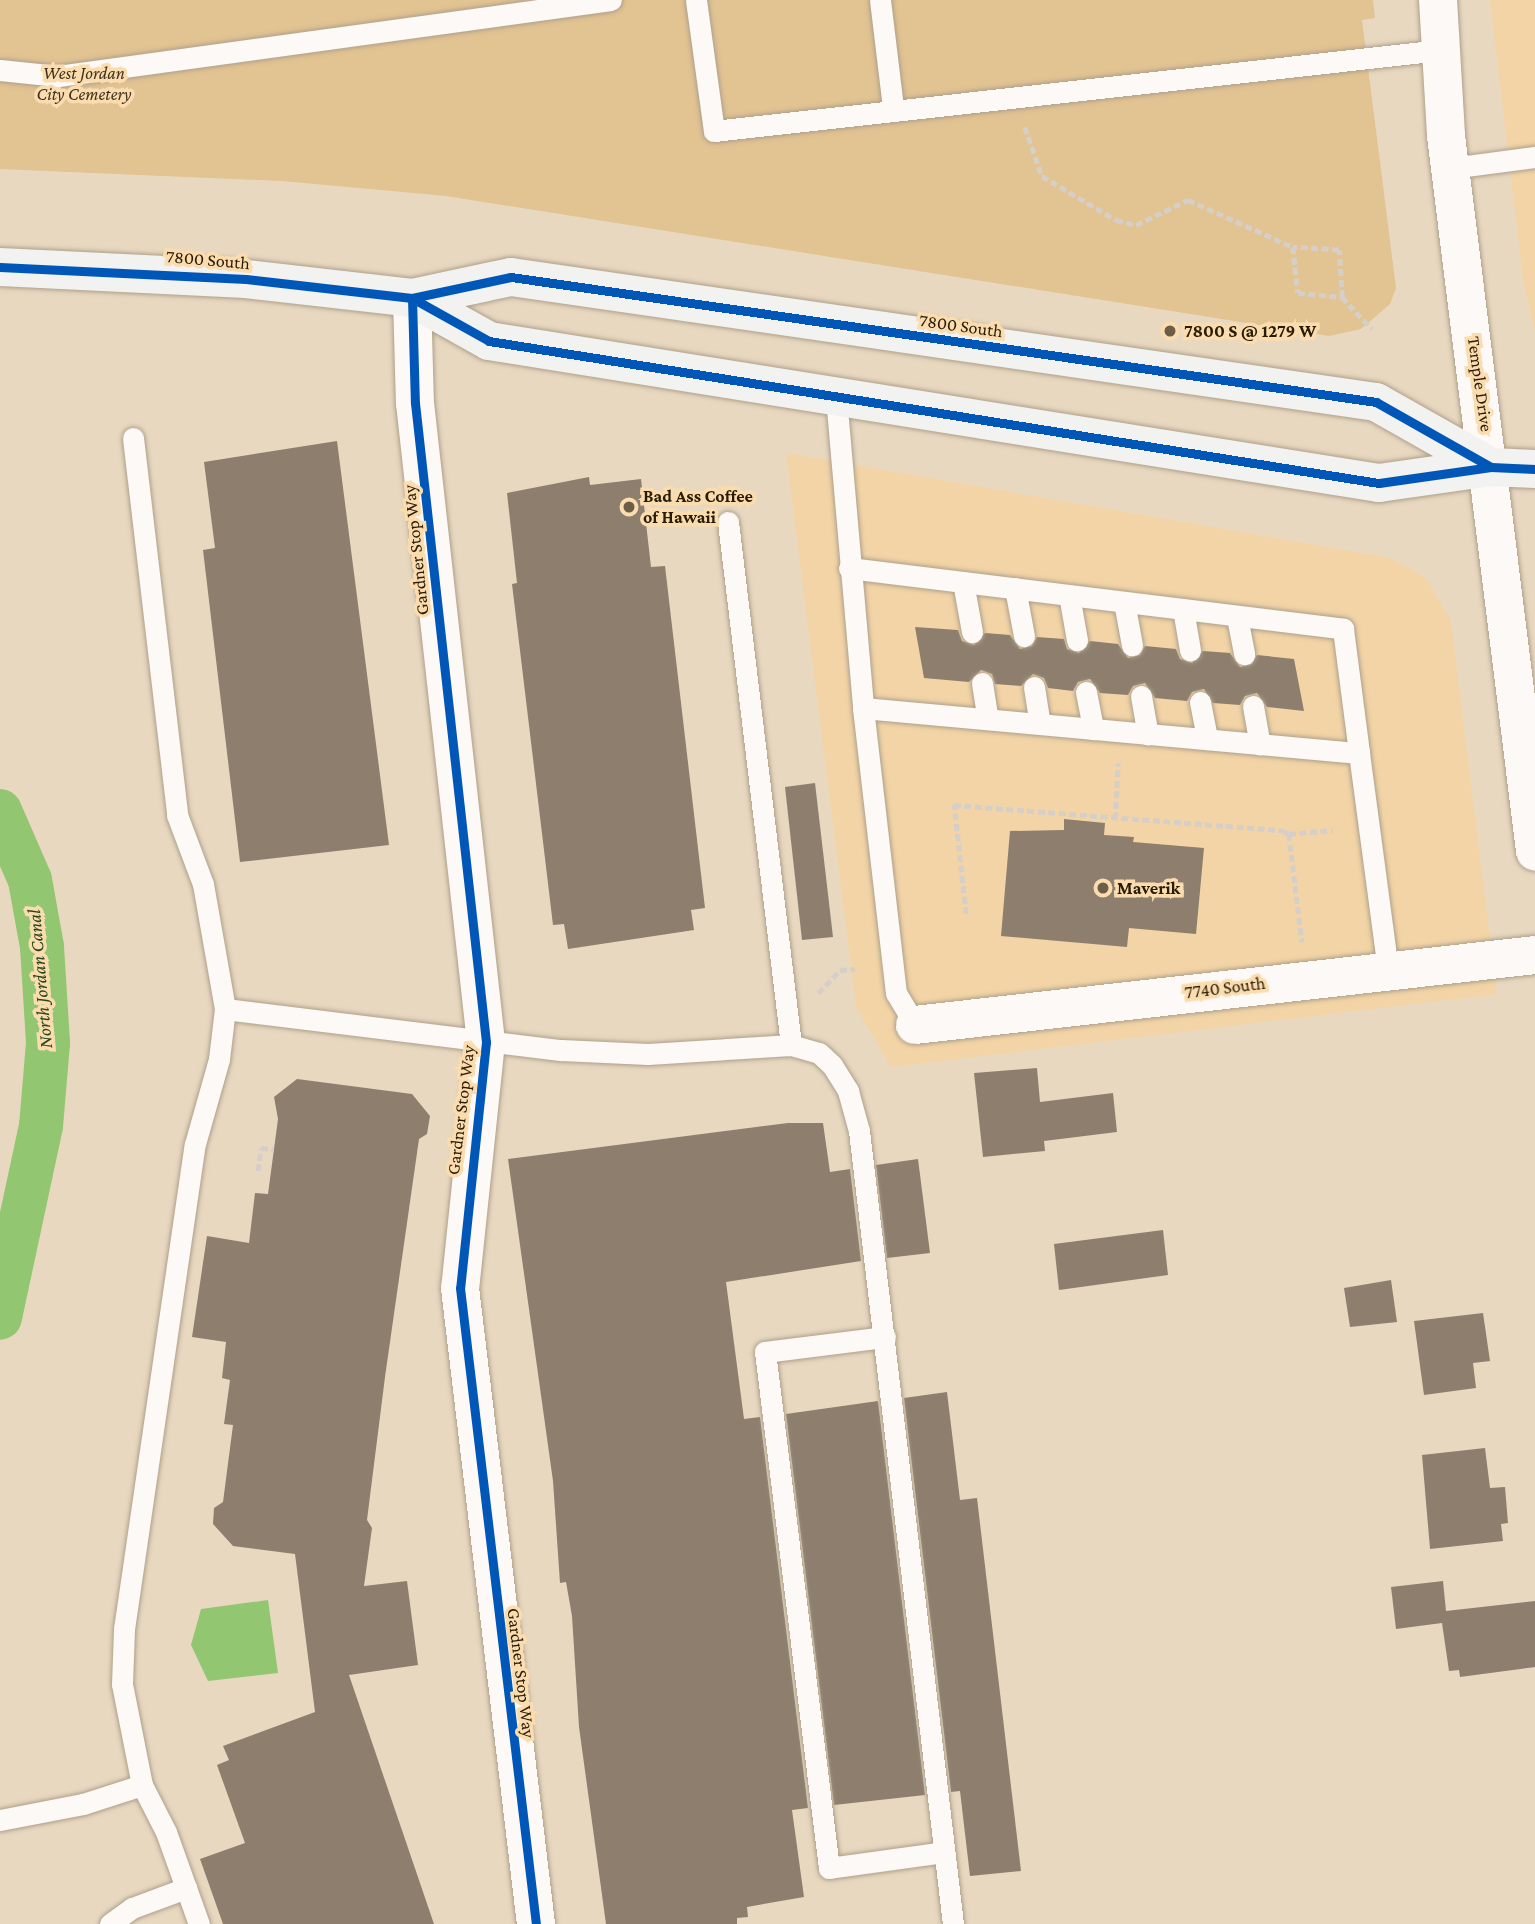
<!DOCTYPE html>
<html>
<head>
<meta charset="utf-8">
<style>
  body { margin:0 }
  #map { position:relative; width:1535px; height:1924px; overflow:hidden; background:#e9d8c0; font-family:"Crimson Pro",serif }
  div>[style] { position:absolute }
  .built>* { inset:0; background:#f2d4a6 }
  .green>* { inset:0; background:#e2c392 }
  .water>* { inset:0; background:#92c671 }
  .canal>* { height:44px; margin:-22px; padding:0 22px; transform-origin:22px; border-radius:22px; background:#92c671 }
  .building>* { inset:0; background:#8d7e6e }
  .path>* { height:4.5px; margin-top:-2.25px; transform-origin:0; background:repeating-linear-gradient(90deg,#d5cfc7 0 7px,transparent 0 10.5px) }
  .roads { filter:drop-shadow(0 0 2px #aea08b) drop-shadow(0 0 2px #aea08b) }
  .service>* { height:21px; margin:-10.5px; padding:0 10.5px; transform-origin:10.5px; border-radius:10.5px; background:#fcf9f6 }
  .minor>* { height:38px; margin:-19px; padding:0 19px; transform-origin:19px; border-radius:19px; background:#fcf9f6 }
  .tertiary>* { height:38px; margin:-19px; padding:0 19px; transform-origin:19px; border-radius:19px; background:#fcf9f6 }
  .primary>* { height:38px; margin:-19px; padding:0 19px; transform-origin:19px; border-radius:19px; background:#f2f2f0 }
  .cycleway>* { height:9px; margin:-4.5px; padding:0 4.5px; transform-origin:4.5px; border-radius:4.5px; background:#0057b8 }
  .dots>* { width:19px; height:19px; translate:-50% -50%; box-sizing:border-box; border:4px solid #fadcaf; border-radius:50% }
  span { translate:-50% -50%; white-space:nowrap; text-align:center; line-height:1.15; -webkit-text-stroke:7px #fadcaf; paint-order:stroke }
  .park-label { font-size:18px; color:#3f321c; font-style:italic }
  .street-label { font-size:18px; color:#291c05 }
  .poi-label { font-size:18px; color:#291c05; font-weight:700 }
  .left { translate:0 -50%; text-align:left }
  .water-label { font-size:19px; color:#26461a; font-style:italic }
</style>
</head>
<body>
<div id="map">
  <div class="built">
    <div style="clip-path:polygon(1490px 0,1535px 0,1535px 332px,1523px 280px)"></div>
    <div style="clip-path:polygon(786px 453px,1391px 558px,1426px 578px,1451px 621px,1497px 994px,891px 1067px,856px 1007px)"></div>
  </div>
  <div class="green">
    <div style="clip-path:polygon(0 0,1373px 0,1375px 18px,1362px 20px,1396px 288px,1390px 304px,1361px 329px,1329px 336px,446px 196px,282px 181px,0 169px)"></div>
  </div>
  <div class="water">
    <div style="clip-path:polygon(268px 1600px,278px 1673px,208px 1681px,191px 1645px,201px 1609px)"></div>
  </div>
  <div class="canal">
    <div style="left:0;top:811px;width:75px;rotate:66.5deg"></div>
    <div style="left:30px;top:880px;width:68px;rotate:79.8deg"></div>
    <div style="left:42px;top:947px;width:96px;rotate:86.4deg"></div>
    <div style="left:48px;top:1043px;width:83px;rotate:94.8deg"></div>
    <div style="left:41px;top:1126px;width:196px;rotate:102.1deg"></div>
  </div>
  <div class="building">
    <div style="clip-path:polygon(337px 441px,389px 845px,240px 862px,203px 550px,215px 548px,204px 462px)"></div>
    <div style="clip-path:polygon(589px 477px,590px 485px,641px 479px,651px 567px,665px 566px,705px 908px,691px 910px,694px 930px,568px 949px,564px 924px,553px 925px,512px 584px,517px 583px,507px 493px)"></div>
    <div style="clip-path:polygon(915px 627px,958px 630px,962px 641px,974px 645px,985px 633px,1010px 635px,1020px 649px,1032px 646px,1037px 637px,1064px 639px,1067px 649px,1079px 653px,1090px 641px,1118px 644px,1128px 658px,1140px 655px,1145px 646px,1176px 649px,1180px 659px,1192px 663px,1203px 651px,1230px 653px,1240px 667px,1252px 664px,1257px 655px,1294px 659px,1304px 711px,1267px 707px,1257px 693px,1245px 696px,1240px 705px,1213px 703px,1204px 689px,1192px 692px,1187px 701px,1155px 698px,1145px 683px,1133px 686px,1128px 695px,1100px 693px,1090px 679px,1078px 682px,1073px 691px,1048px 688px,1044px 678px,1033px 674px,1021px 686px,995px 684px,992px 674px,981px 670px,969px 682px,924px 678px)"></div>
    <div style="clip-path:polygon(815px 783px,833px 937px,802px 940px,785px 787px)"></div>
    <div style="clip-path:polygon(1064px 819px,1105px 823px,1104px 835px,1134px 837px,1133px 842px,1204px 848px,1196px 934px,1129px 928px,1127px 947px,1001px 936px,1010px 831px,1064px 830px)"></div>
    <div style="clip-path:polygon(1037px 1068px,1040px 1102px,1113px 1093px,1117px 1132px,1044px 1141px,1045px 1151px,983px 1157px,974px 1073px)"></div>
    <div style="clip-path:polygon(297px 1079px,412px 1094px,430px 1116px,427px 1134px,419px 1139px,385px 1377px,367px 1520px,372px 1528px,364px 1586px,407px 1581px,418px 1665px,349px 1675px,434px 1924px,223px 1924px,200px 1859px,245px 1843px,217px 1765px,229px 1760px,223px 1746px,315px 1712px,295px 1554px,233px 1546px,213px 1524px,214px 1508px,223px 1502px,233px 1425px,224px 1424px,230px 1380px,222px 1378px,226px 1342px,192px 1337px,207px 1236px,249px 1243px,255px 1193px,268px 1194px,278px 1119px,274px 1097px)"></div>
    <div style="clip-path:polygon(788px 1123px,823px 1123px,830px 1172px,850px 1169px,861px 1261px,726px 1282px,744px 1419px,760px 1417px,808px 1808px,792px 1810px,804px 1897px,747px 1907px,748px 1917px,737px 1918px,737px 1924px,606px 1924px,579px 1727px,572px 1616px,566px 1582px,560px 1583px,553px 1481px,508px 1159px)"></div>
    <div style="clip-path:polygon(918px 1159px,930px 1253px,887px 1258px,876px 1165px)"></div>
    <div style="clip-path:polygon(1163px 1230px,1168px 1275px,1059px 1290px,1054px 1244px)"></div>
    <div style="clip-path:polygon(1391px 1280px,1397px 1322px,1350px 1327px,1344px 1288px)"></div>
    <div style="clip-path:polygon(1483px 1313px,1490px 1361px,1473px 1363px,1476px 1388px,1424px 1395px,1414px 1321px)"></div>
    <div style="clip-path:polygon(947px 1392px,960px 1500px,977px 1498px,1021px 1871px,970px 1876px,960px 1791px,951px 1792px,904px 1398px)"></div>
    <div style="clip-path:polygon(878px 1401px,925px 1795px,834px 1805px,786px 1414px)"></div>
    <div style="clip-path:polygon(1485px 1448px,1490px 1488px,1505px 1487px,1508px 1523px,1501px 1524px,1503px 1541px,1430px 1549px,1422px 1455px)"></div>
    <div style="clip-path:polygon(1443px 1581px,1446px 1611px,1535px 1601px,1535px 1667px,1460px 1677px,1459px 1670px,1449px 1671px,1442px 1623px,1396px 1629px,1391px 1587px)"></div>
  </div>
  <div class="path">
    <div style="left:1025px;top:127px;width:52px;rotate:70.9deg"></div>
    <div style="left:1042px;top:176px;width:86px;rotate:30.7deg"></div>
    <div style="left:1116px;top:220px;width:21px;rotate:14deg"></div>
    <div style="left:1136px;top:225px;width:58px;rotate:-25.7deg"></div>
    <div style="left:1188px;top:200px;width:115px;rotate:24.1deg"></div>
    <div style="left:1342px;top:297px;width:47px;rotate:-93.7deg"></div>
    <div style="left:1339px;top:250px;width:46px;rotate:-176.3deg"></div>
    <div style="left:1293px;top:247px;width:46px;rotate:83.8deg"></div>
    <div style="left:1298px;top:293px;width:44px;rotate:5.2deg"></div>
    <div style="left:1342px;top:297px;width:44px;rotate:46.8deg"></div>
    <div style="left:1115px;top:819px;width:56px;rotate:-86.9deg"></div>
    <div style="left:1289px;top:834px;width:44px;rotate:-5.2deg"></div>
    <div style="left:966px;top:914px;width:110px;rotate:-96.3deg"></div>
    <div style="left:954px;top:805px;width:329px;rotate:4.4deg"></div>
    <div style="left:1282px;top:830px;width:8px;rotate:30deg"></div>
    <div style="left:1289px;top:834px;width:109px;rotate:83.1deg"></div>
    <div style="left:818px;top:993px;width:32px;rotate:-46deg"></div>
    <div style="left:840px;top:970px;width:15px;rotate:-4deg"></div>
    <div style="left:258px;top:1171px;width:23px;rotate:-83deg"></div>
    <div style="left:261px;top:1148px;width:13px;rotate:4deg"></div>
  </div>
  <div class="roads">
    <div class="service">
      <div style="left:696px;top:0;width:132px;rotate:82.2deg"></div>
      <div style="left:714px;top:131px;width:731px;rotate:-6.36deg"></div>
      <div style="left:880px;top:0;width:109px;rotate:83.1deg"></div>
      <div style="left:0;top:70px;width:58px;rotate:5.9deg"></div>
      <div style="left:58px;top:76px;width:558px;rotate:-7.83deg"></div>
      <div style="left:1451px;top:168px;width:85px;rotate:-7.5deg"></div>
      <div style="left:836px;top:397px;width:312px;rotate:85deg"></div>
      <div style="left:863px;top:708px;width:287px;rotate:83.4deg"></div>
      <div style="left:896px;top:993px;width:37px;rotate:59deg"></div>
      <div style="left:133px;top:438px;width:380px;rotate:83.3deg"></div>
      <div style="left:177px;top:815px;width:74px;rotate:69.4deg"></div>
      <div style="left:203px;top:884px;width:127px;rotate:80deg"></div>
      <div style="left:728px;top:522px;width:527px;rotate:83.13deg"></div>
      <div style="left:791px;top:1045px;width:29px;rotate:16deg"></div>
      <div style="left:819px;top:1053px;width:18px;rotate:43deg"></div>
      <div style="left:832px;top:1065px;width:31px;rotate:58deg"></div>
      <div style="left:848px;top:1091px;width:41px;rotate:74.6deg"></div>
      <div style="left:859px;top:1131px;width:799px;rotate:83.24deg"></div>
      <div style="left:849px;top:568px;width:498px;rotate:7deg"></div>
      <div style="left:1343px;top:629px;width:125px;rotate:82.6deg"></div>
      <div style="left:963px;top:582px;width:51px;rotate:79.8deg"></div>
      <div style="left:1015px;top:588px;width:49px;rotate:79.4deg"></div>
      <div style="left:1069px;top:595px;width:46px;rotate:79.9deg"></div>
      <div style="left:1124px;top:602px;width:44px;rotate:79.5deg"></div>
      <div style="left:1183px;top:609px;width:42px;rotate:80.3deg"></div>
      <div style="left:1237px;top:617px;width:38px;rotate:79deg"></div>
      <div style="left:982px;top:683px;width:36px;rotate:81deg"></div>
      <div style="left:1034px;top:687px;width:37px;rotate:81deg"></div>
      <div style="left:1086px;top:692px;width:38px;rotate:79deg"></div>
      <div style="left:1141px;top:696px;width:39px;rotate:80deg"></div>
      <div style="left:1200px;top:702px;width:38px;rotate:79deg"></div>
      <div style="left:1253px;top:706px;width:39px;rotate:80deg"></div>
      <div style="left:863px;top:708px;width:498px;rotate:5.2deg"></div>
      <div style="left:1359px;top:753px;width:219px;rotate:82.4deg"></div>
      <div style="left:885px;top:1337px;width:121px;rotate:172.9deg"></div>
      <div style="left:765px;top:1352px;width:520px;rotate:82.93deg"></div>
      <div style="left:829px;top:1868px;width:116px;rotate:-7.9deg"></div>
      <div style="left:142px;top:1785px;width:53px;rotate:62.9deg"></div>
      <div style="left:166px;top:1832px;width:98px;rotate:70.3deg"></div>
      <div style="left:0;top:1820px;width:85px;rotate:-10.9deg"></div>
      <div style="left:83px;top:1804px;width:62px;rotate:-17.9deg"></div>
      <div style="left:142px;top:1785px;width:103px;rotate:-101.2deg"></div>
      <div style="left:122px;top:1684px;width:55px;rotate:-87.9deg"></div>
      <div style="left:124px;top:1629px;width:490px;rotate:-81.7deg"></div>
      <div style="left:195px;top:1144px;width:88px;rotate:-74.2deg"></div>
      <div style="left:219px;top:1059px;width:50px;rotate:-83.2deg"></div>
      <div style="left:225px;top:1009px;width:338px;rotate:7deg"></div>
      <div style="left:561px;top:1050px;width:87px;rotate:2.6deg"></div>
      <div style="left:648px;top:1054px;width:143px;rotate:-3.6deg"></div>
      <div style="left:110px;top:1924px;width:27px;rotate:-36deg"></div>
      <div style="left:132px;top:1908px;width:58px;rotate:-20.3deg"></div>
    </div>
    <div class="minor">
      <div style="left:412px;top:298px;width:105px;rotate:88.4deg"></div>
      <div style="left:415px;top:403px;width:643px;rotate:83.66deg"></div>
      <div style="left:486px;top:1042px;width:247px;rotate:96deg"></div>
      <div style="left:460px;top:1288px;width:641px;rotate:83.19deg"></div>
      <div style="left:915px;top:1025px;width:624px;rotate:-6.44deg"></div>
    </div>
    <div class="tertiary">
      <div style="left:1438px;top:0;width:136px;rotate:86.6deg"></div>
      <div style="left:1446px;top:136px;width:721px;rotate:82.9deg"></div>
    </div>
    <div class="primary">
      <div style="left:0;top:267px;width:246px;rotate:2.8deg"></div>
      <div style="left:246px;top:279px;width:167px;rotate:6.5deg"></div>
      <div style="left:412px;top:298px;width:101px;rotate:-12deg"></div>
      <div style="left:511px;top:277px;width:874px;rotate:8.22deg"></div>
      <div style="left:1376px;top:402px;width:132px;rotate:29.5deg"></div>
      <div style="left:412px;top:298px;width:88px;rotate:29.2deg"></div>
      <div style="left:489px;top:341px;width:901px;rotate:9.07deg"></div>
      <div style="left:1379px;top:483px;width:113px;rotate:-8.1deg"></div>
      <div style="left:1491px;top:467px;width:44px;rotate:2.6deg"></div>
    </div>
  </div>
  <div class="cycleway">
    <div style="left:0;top:267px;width:246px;rotate:2.8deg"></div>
    <div style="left:246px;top:279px;width:167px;rotate:6.5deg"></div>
    <div style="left:412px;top:298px;width:101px;rotate:-12deg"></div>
    <div style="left:511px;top:277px;width:874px;rotate:8.22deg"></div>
    <div style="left:1376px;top:402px;width:132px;rotate:29.5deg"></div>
    <div style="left:412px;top:298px;width:105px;rotate:88.4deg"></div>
    <div style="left:415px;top:403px;width:643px;rotate:83.66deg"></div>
    <div style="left:486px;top:1042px;width:247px;rotate:96deg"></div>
    <div style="left:460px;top:1288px;width:641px;rotate:83.19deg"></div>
    <div style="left:412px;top:298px;width:88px;rotate:29.2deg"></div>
    <div style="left:489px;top:341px;width:901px;rotate:9.07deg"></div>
    <div style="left:1379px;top:483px;width:113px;rotate:-8.1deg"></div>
    <div style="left:1491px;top:467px;width:44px;rotate:2.6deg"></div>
  </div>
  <div class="dots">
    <div style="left:1170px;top:331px;background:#6c5e46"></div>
    <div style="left:629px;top:507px;background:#6c5e46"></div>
    <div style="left:1103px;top:888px;background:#6c5e46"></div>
  </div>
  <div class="park-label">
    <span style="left:84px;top:84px">West Jordan<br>City Cemetery</span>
  </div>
  <div class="street-label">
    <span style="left:208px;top:260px;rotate:5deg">7800 South</span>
    <span style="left:961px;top:326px;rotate:8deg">7800 South</span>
    <span style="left:1480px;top:384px;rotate:82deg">Temple Drive</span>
    <span style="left:416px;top:550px;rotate:-96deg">Gardner Stop Way</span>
    <span style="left:1225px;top:988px;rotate:-7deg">7740 South</span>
    <span style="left:461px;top:1110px;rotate:-83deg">Gardner Stop Way</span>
    <span style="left:521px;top:1673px;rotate:83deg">Gardner Stop Way</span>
  </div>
  <div class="poi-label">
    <span class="left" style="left:1184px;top:331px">7800 S @ 1279 W</span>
    <span class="left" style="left:643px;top:507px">Bad Ass Coffee<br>of Hawaii</span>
    <span class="left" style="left:1117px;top:888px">Maverik</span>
  </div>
  <div class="water-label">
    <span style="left:40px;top:979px;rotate:-95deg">North Jordan Canal</span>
  </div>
</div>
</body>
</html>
